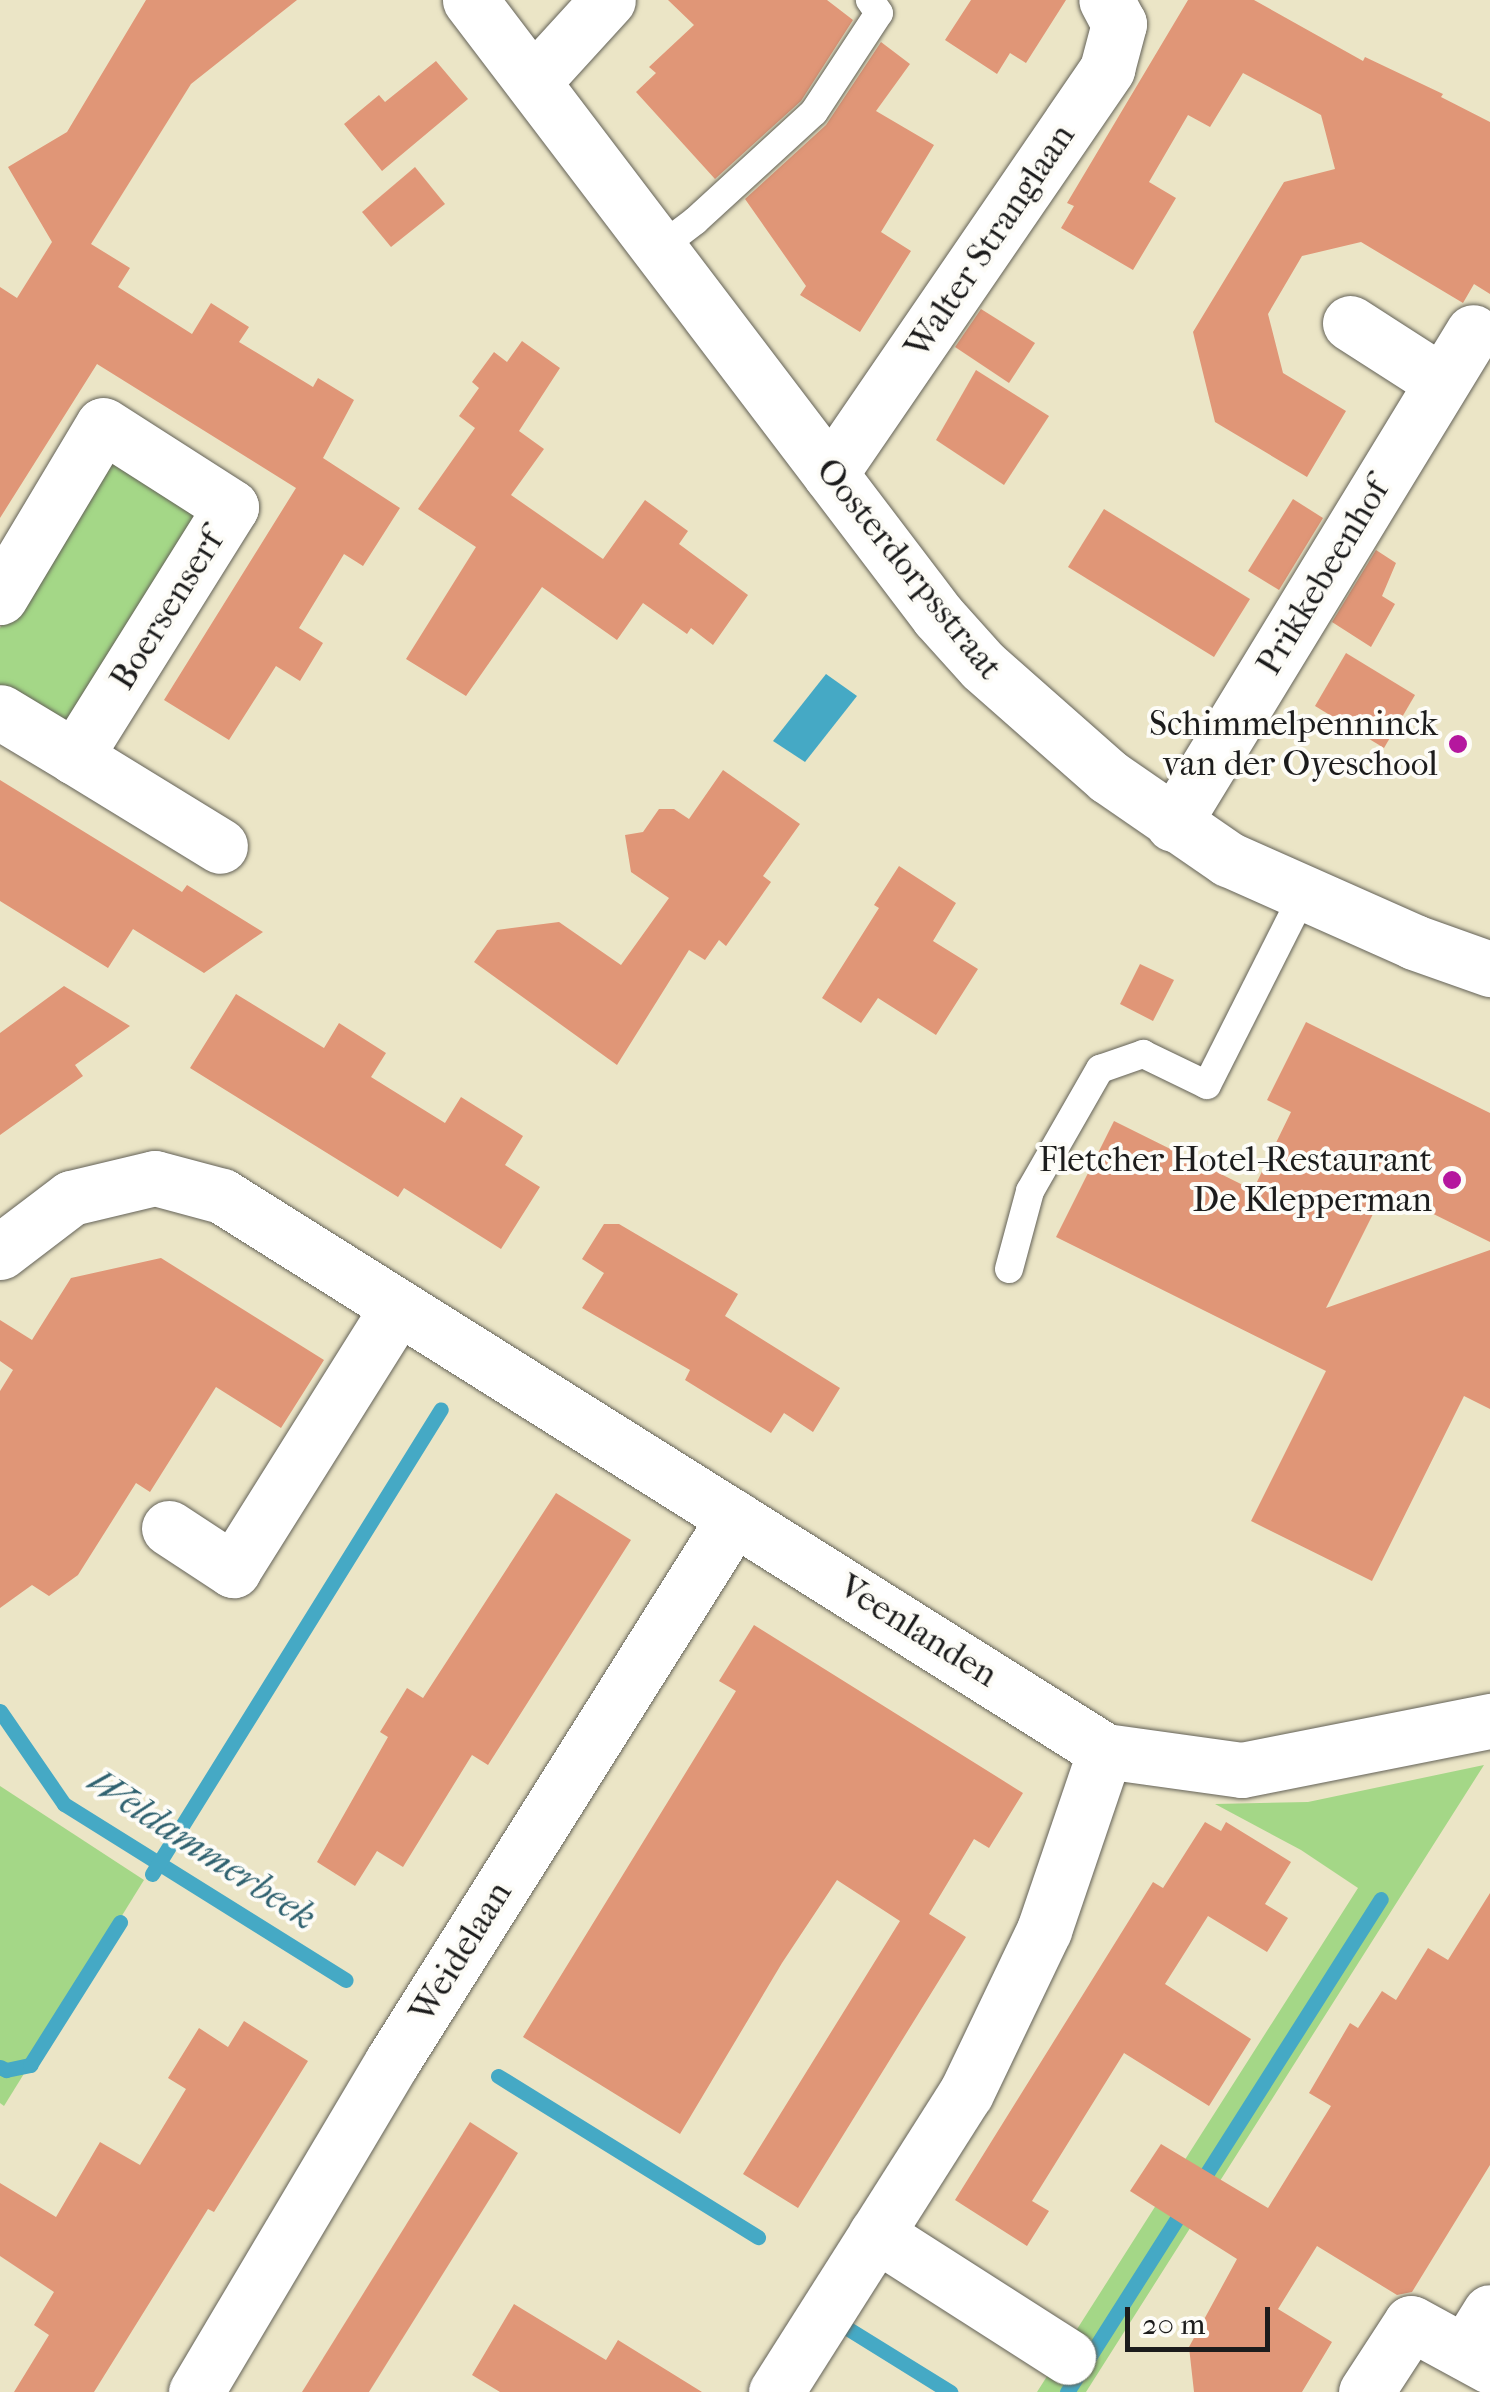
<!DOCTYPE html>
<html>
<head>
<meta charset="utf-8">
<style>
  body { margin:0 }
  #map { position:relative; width:1490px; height:2392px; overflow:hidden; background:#ebe5c6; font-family:"IM FELL French Canon",serif }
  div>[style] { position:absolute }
  .green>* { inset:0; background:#a4d787 }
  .water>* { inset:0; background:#45a9c5 }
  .stream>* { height:15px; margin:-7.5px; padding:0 7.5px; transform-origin:7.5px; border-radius:7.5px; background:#45a9c5 }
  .building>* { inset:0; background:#e09677 }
  .roads { filter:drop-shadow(0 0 2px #646258) drop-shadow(0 0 2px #646258) }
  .lane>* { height:28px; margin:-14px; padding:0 14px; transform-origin:14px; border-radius:14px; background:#fff }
  .street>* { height:55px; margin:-27.5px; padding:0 27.5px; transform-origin:27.5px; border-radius:27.5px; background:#fff }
  .secondary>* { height:55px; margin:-27.5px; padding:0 27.5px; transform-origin:27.5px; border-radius:27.5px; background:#fff }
  .dots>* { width:28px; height:28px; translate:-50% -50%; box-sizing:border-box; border:5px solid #fdfcf7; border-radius:50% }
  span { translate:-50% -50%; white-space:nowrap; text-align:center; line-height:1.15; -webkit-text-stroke:8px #fdfcf7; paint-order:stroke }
  .street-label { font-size:35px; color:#1c1c1c }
  .poi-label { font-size:35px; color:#1c1c1c }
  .right { translate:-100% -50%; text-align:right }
  .water-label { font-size:38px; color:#306270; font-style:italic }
  .scale { position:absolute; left:1125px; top:2307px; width:145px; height:45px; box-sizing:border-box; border:5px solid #1c1c1c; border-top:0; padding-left:12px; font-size:30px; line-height:35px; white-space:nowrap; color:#1c1c1c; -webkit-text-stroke:8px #fdfcf7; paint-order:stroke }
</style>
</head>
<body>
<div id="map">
  <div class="green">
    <div style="clip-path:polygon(105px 459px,204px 520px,71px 733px,0 689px,0 628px)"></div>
    <div style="clip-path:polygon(1484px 1765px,1086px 2392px,1037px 2392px,1358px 1888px,1301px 1850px,1215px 1804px,1308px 1802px)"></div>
    <div style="clip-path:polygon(0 1786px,144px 1880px,4px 2106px,0 2103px)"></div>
  </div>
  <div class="water">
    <div style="clip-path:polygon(826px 674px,857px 696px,805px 762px,773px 741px)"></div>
  </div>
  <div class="stream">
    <div style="left:0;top:1711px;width:113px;rotate:55.5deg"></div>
    <div style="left:64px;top:1804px;width:332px;rotate:32deg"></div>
    <div style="left:152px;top:1874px;width:547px;rotate:-58.14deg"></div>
    <div style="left:0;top:2067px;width:7px;rotate:27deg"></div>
    <div style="left:6px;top:2070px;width:25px;rotate:-12deg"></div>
    <div style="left:30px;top:2065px;width:169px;rotate:-57.8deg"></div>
    <div style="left:498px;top:2076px;width:306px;rotate:31.8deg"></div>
    <div style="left:1198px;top:2187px;width:341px;rotate:-57.6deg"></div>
    <div style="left:834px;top:2320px;width:137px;rotate:31.8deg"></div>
    <div style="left:1067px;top:2392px;width:220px;rotate:-57.6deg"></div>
  </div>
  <div class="building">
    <div style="clip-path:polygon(146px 0,297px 0,191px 84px,91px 244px,130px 268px,118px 287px,192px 334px,211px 303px,249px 327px,239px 342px,313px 387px,318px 378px,354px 400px,323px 458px,400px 508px,363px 566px,344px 554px,299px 628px,323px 643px,300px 681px,276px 666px,229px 740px,164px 700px,296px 488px,97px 364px,0 518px,0 287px,17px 298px,52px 242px,8px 167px,67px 132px)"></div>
    <div style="clip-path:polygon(668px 0,827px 0,853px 20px,801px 101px,715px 179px,636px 92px,656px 73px,649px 67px,694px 25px)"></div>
    <div style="clip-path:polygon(971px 0,1066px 0,1026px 63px,1010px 53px,997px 74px,945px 40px)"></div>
    <div style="clip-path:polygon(1188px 0,1254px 0,1363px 61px,1365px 57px,1443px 94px,1441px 97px,1490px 122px,1490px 294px,1474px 284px,1463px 303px,1361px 242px,1302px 256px,1268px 314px,1283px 373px,1346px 411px,1307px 477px,1215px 422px,1193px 332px,1284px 182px,1335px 169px,1321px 115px,1243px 73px,1210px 127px,1188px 115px,1149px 182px,1176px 198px,1133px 270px,1061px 228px,1074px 206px,1067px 203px)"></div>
    <div style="clip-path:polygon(881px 42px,910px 64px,876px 111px,934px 145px,881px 232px,911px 251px,860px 332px,800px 295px,806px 286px,745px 199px,826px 125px)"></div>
    <div style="clip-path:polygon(436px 61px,468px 99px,382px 171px,344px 124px,379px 95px,385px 102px)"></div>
    <div style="clip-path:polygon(415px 167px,445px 204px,391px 247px,362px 212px)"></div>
    <div style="clip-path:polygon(981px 309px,1035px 343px,1009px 383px,955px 347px)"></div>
    <div style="clip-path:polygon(522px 341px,560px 368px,519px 431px,544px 449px,511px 495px,603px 559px,645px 500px,688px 531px,679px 544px,748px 595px,713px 645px,691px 628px,687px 634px,643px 603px,617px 640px,542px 587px,466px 696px,406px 659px,476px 547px,418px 509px,475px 428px,459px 416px,479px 388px,472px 382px,494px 352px,507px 362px)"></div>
    <div style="clip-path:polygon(976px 370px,1049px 416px,1004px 485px,936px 440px)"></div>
    <div style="clip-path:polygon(1293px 499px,1323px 518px,1279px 590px,1248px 571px)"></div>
    <div style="clip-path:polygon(1104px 509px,1250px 599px,1214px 657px,1068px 567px)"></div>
    <div style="clip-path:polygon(1376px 550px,1396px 563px,1382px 596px,1395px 604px,1371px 647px,1332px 622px)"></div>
    <div style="clip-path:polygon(1346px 653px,1415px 695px,1384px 748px,1315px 706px)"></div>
    <div style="clip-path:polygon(723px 770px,800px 824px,763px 876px,771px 882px,726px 946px,719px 940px,705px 960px,689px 950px,617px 1065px,474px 962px,497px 930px,559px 922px,621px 965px,669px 898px,631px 872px,625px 835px,643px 832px,659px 809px,674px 809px,689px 819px)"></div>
    <div style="clip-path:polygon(0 780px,182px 892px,187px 885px,263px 932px,204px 973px,133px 929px,108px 968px,0 901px)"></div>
    <div style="clip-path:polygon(899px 866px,956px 903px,933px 941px,978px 969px,936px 1035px,878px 998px,861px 1023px,822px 998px,879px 908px,874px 905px)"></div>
    <div style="clip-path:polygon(1140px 964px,1174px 980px,1153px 1021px,1120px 1004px)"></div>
    <div style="clip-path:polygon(64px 986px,130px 1026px,75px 1065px,83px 1076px,0 1135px,0 1033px)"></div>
    <div style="clip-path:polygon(236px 994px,324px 1048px,339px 1023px,386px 1053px,371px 1077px,445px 1123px,461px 1097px,523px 1136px,505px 1165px,540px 1187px,501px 1249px,404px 1188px,398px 1197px,190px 1068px)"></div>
    <div style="clip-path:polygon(1306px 1022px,1490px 1113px,1490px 1242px,1385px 1190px,1326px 1308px,1490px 1250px,1490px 1409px,1464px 1396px,1372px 1581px,1251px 1521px,1326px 1371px,1056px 1237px,1114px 1121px,1253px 1190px,1291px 1112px,1267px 1100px)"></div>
    <div style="clip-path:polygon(604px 1224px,619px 1224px,738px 1294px,725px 1316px,840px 1388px,813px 1432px,784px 1413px,771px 1433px,685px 1380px,690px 1370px,582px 1308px,604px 1273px,582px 1259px)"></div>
    <div style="clip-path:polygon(161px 1258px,324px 1360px,281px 1428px,216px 1387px,150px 1492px,136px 1483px,78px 1575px,49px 1596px,32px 1585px,0 1608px,0 1391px,13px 1370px,0 1361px,0 1320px,32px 1340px,71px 1278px)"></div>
    <div style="clip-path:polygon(556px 1493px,631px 1540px,488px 1765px,472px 1755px,403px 1867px,377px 1851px,355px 1886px,317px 1862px,388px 1737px,380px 1732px,407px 1688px,423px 1698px)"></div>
    <div style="clip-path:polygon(754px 1625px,1023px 1793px,989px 1848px,974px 1839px,929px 1914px,966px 1937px,798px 2208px,743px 2174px,900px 1921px,837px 1880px,782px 1963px,680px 2134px,523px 2037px,736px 1691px,719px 1681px)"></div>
    <div style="clip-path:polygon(1205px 1822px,1221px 1831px,1226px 1822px,1291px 1862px,1265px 1904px,1288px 1918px,1267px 1952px,1208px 1916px,1165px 1984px,1251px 2039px,1209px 2106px,1124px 2053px,1032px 2201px,1049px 2211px,1027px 2246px,955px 2200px,1153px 1882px,1163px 1888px)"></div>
    <div style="clip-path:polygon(1490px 1893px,1490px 2165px,1412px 2292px,1397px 2295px,1317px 2246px,1278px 2309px,1332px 2342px,1302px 2392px,1194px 2392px,1189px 2347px,1237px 2259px,1130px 2191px,1161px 2144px,1268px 2208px,1331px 2106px,1309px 2093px,1350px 2023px,1358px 2028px,1382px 1991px,1396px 2000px,1428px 1948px,1448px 1960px)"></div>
    <div style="clip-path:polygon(244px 2021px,308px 2061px,214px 2212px,208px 2209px,94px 2392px,14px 2392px,49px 2335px,34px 2325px,54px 2292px,0 2256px,0 2183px,56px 2217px,100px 2142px,140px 2165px,186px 2089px,168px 2078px,199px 2028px,228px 2047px)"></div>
    <div style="clip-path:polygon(470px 2122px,518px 2153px,496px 2189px,369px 2392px,302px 2392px)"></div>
    <div style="clip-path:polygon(514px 2304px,606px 2360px,618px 2340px,702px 2392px,500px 2392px,472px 2375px)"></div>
  </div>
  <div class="roads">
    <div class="lane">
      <div style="left:657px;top:250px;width:48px;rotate:-37.3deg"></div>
      <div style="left:695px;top:221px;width:161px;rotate:-42.5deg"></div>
      <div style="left:814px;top:112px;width:118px;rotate:-56.7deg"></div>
      <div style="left:879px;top:13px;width:16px;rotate:-125deg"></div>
      <div style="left:1009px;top:1269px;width:81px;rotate:-74.9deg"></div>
      <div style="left:1030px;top:1191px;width:141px;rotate:-60.2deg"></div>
      <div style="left:1100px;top:1069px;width:46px;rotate:-19.2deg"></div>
      <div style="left:1143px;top:1054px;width:71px;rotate:25.8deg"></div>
      <div style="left:1207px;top:1085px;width:213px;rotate:-63.2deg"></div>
    </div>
    <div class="street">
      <div style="left:533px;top:82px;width:111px;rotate:-47.6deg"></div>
      <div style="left:1350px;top:323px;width:109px;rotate:32.7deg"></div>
      <div style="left:830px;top:474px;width:491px;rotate:-55.6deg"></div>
      <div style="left:1107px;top:69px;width:47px;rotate:-75.1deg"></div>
      <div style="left:1119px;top:24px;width:27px;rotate:-118deg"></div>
      <div style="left:0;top:597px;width:200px;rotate:-59.1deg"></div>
      <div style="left:103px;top:425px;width:152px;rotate:32.6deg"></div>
      <div style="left:231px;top:507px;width:295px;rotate:122deg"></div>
      <div style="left:75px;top:757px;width:87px;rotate:-149deg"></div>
      <div style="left:75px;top:757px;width:170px;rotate:31.5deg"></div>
      <div style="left:1173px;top:824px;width:576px;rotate:-58.63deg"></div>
      <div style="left:0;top:1252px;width:89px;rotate:-37.3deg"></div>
      <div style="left:71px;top:1198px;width:86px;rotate:-13.4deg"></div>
      <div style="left:155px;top:1178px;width:69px;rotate:15deg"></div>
      <div style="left:222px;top:1196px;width:1043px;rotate:32.15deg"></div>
      <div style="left:1105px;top:1751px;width:138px;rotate:7.9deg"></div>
      <div style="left:1242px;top:1770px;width:253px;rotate:-11.2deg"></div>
      <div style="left:169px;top:1528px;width:77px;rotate:33.3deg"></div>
      <div style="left:233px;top:1570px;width:310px;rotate:-57.9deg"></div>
      <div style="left:876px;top:2234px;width:228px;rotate:32.6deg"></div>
      <div style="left:1465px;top:2352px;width:47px;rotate:-58deg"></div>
      <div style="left:196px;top:2392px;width:384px;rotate:-59.3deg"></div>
      <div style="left:392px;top:2062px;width:643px;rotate:-57.84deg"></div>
      <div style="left:776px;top:2392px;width:354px;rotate:-57.6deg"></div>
      <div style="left:966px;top:2093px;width:181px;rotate:-64.4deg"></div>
      <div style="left:1044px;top:1930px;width:189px;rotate:-71.2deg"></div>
      <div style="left:1366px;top:2392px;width:82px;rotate:-56.9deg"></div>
      <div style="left:1411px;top:2323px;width:90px;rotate:28.6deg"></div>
    </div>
    <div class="secondary">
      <div style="left:470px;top:0;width:774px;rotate:52.77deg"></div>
      <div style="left:938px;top:616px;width:67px;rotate:48deg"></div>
      <div style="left:983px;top:666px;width:168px;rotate:41.4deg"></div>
      <div style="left:1109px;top:777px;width:145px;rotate:34.6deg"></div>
      <div style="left:1228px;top:859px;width:204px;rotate:24deg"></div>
      <div style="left:1414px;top:942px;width:81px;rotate:19.6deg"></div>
    </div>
  </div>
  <div class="dots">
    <div style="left:1458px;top:744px;background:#b5179e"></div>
    <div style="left:1452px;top:1180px;background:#b5179e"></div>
  </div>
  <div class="street-label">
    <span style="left:990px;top:241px;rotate:-56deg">Walter Stranglaan</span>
    <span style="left:909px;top:569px;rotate:51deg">Oosterdorpsstraat</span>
    <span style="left:1323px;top:577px;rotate:-59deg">Prikkebeenhof</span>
    <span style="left:167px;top:610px;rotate:-58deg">Boersenserf</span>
    <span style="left:918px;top:1631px;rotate:32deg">Veenlanden</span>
    <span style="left:461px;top:1952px;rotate:-58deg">Weidelaan</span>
  </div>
  <div class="poi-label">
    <span class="right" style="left:1438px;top:744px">Schimmelpenninck<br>van der Oyeschool</span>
    <span class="right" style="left:1432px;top:1180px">Fletcher Hotel-Restaurant<br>De Klepperman</span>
  </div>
  <div class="water-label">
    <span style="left:202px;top:1849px;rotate:33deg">Weldammerbeek</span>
  </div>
  <div class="scale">20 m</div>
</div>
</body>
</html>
